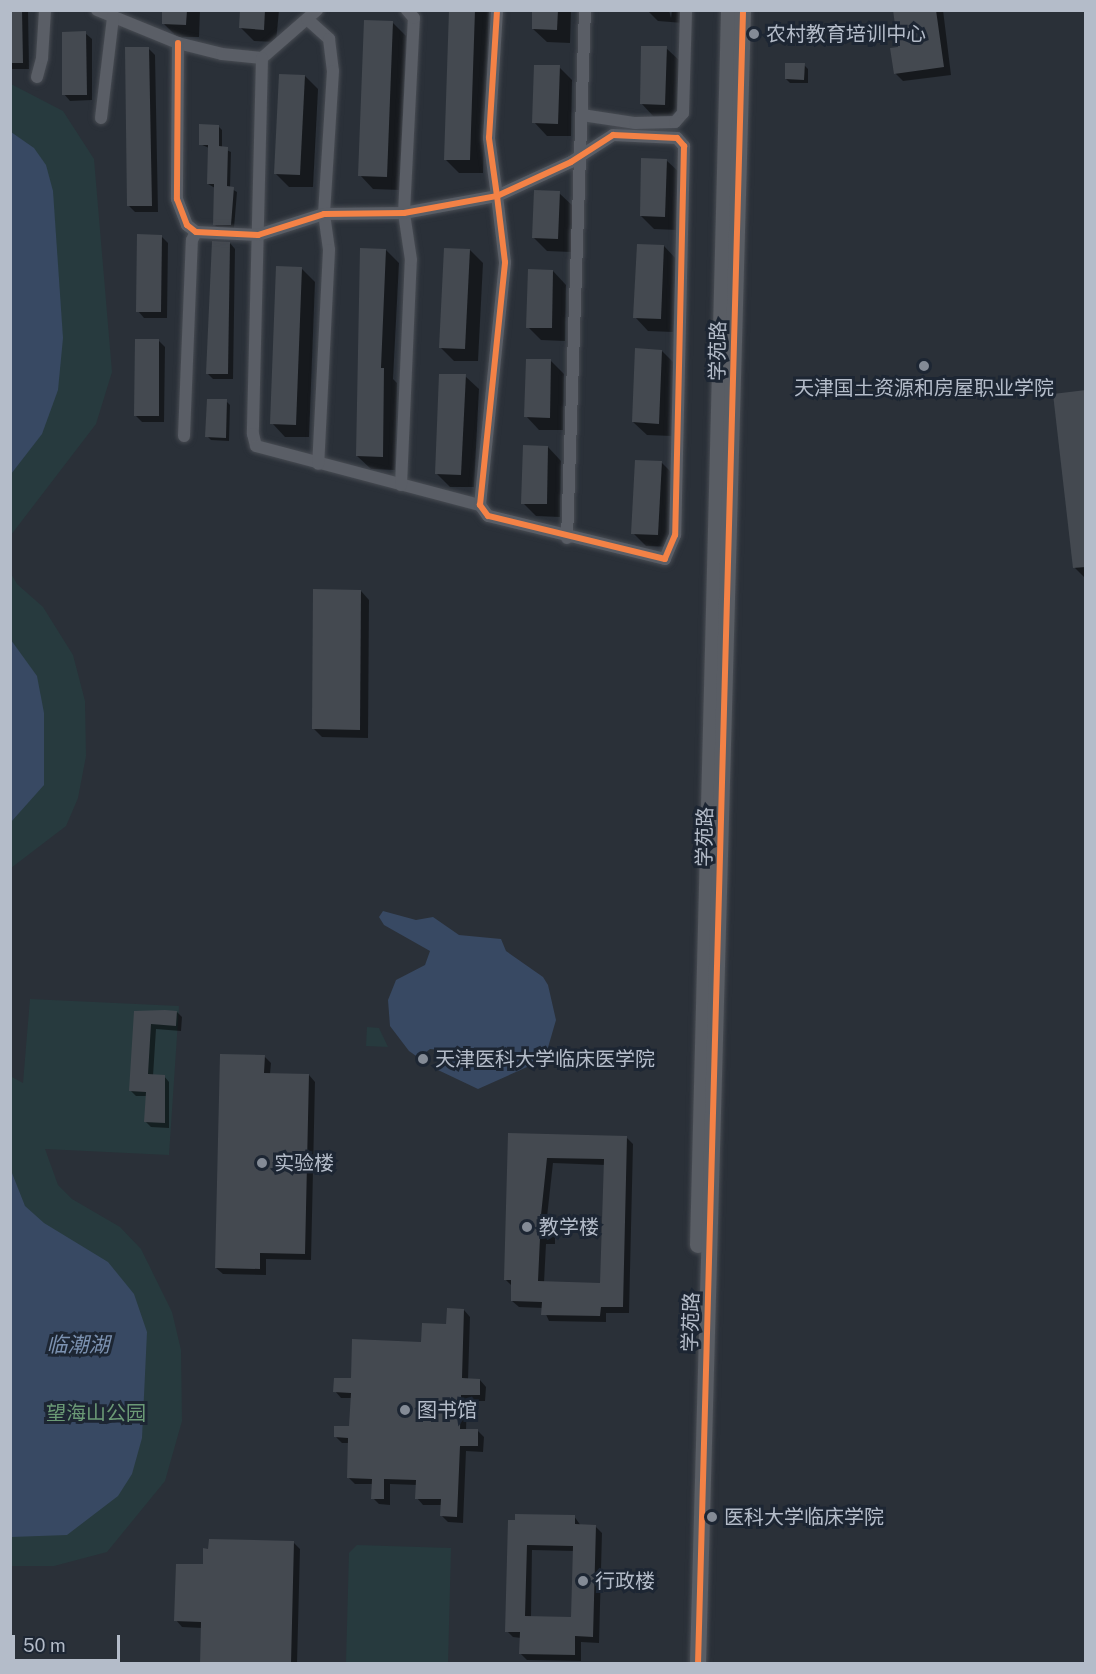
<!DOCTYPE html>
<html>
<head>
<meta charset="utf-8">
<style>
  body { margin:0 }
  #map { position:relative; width:1096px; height:1674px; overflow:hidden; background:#2a3038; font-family:"Public Sans","Noto Sans SC",sans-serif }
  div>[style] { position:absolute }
  .green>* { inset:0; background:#273a3e }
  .water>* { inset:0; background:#384963 }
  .shadow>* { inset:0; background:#0007 }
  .building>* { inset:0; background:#444950 }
  .roads { filter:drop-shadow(0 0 2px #484c53) drop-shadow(0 0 2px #484c53) }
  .street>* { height:12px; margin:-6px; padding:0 6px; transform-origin:6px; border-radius:6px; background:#5a5e66 }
  .secondary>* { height:16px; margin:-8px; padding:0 8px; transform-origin:8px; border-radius:8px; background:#595d64 }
  .cycleway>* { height:6px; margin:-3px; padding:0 3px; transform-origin:3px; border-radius:3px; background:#f48246 }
  .dots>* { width:16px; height:16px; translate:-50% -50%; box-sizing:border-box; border:3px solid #1d2633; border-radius:50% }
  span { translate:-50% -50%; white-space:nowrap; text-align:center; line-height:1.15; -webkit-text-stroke:6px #1d2633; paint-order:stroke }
  .poi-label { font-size:20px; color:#b4bcc9 }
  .left { translate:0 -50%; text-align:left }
  .street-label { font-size:20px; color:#b4bcc9 }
  .park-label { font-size:20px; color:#6b9a76 }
  .water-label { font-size:21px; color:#7c92b1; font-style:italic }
  .frame { position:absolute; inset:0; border:12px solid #b4bcc9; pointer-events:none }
  .scale { position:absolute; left:12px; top:1635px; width:108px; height:27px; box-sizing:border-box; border:3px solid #b4bcc9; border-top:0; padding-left:8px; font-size:18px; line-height:21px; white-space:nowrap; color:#b4bcc9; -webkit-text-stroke:4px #1d2633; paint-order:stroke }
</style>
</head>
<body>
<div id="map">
  <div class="green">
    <div style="clip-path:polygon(11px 84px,63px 111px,94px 159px,112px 372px,96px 424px,11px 535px)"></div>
    <div style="clip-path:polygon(10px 572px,17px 584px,43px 607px,73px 655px,85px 701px,86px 756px,78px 798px,66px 826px,11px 868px)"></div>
    <div style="clip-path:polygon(30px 999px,179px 1006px,169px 1155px,45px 1149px,58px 1185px,72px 1199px,120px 1227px,141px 1249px,172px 1312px,181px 1350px,182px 1421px,165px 1481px,107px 1552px,54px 1566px,11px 1566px,10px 1076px,23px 1083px)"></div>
    <div style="clip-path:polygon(367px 1027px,379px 1028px,388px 1047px,366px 1046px)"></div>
    <div style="clip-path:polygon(357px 1545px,451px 1548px,448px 1663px,346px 1663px,349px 1553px)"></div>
  </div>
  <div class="water">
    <div style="clip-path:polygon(11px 132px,34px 148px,46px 165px,53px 191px,63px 338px,58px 390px,42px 434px,11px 474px)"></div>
    <div style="clip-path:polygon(11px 640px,37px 676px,44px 713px,44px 785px,11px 822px)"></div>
    <div style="clip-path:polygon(383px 911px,416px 920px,433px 917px,459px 935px,501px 939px,506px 951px,543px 977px,548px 985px,556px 1020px,547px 1051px,527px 1067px,478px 1089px,438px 1070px,446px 1057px,442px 1050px,430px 1049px,419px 1058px,409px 1051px,390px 1026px,388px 1000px,396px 980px,425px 965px,430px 951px,384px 925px,379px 917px)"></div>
    <div style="clip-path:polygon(10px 1168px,25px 1206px,44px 1223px,108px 1262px,134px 1294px,147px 1332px,142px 1438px,132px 1474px,118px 1496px,67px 1535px,11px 1537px)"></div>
  </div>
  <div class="shadow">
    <div style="clip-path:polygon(10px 10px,28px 10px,29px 69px,10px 69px)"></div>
    <div style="clip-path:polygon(164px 10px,200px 10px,199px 37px,177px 37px,163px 23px)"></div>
    <div style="clip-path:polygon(242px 10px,279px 10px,276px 42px,254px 41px,240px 27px)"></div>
    <div style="clip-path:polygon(451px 10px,489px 10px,483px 173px,459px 173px,446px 160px)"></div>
    <div style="clip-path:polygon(534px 10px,571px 10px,570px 43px,547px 42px,533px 29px)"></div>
    <div style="clip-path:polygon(647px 10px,669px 10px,671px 18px,672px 10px,684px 10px,683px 23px,658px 21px)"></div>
    <div style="clip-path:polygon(895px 10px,943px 10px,951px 75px,903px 81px,895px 73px,900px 48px)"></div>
    <div style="clip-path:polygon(393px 23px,406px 36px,400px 190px,373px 189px,360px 175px)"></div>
    <div style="clip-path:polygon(85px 33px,92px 39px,92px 100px,70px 101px,64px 94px)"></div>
    <div style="clip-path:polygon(666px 48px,680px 61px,678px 117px,654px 117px,641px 103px)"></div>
    <div style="clip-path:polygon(149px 49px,155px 55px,158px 212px,135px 212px,129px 206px)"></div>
    <div style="clip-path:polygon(804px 65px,808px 69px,808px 83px,790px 83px,786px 79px)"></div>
    <div style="clip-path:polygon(559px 67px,572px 80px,571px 136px,547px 136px,534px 122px)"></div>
    <div style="clip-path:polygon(305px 76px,318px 89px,313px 187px,289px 187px,276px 174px)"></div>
    <div style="clip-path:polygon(218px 126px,222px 130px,222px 148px,231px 152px,230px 188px,237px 192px,234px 228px,218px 228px,214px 224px,215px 188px,208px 184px,209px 148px,200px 144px)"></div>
    <div style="clip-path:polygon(666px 160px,680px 173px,678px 230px,654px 229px,641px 216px)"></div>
    <div style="clip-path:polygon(559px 193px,573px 206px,571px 252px,547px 251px,534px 238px)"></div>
    <div style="clip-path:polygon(161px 236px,168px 243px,167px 318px,144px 318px,138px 311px)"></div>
    <div style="clip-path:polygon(213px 243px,230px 243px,235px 249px,233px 379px,213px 379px,208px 374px)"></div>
    <div style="clip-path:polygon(664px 246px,677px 260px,673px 332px,648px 331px,635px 317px)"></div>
    <div style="clip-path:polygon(386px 250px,399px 263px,393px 379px,397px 383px,395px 470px,371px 469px,357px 456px)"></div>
    <div style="clip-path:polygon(470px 250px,483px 263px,478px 361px,454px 361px,441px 348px)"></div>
    <div style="clip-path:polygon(302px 269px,315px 282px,309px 437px,285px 437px,272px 423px)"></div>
    <div style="clip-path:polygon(553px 271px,566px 285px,565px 341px,541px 340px,528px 327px)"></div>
    <div style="clip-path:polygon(158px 340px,165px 347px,164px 422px,142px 422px,136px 416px)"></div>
    <div style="clip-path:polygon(662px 351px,675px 364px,672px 436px,647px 435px,633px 422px)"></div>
    <div style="clip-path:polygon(551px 361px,564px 374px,563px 430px,539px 430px,526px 416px)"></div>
    <div style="clip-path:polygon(465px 376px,479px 389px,474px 487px,450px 487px,437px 474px)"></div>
    <div style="clip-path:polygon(1086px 391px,1086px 576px,1084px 577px,1075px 568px)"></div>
    <div style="clip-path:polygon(226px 401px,230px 405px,229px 441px,211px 440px,207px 436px)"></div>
    <div style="clip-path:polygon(548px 447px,561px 461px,560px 517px,536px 516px,523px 503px)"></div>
    <div style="clip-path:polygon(661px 462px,675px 476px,671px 547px,646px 546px,633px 533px)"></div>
    <div style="clip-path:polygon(361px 591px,369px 600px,368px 738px,322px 737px,314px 729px)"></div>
    <div style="clip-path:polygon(135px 1012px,177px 1012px,182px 1017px,181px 1031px,156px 1029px,153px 1076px,164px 1076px,169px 1082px,169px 1128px,151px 1127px,145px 1121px,147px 1096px,136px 1096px,131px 1091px)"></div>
    <div style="clip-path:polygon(264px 1056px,271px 1063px,270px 1074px,309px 1075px,315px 1082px,311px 1260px,266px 1259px,266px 1275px,223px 1274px,216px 1268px)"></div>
    <div style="clip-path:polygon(evenodd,509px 1135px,627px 1138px,633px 1144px,629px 1313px,606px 1313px,606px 1322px,549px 1321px,543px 1308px,519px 1307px,512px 1301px,512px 1286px,505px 1279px,509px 1135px,553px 1163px,605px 1165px,601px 1284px,544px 1283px,546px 1244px,555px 1244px,555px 1224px,547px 1217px,553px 1163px)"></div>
    <div style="clip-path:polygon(464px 1310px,470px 1317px,468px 1380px,480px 1380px,486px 1387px,485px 1401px,467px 1401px,466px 1430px,478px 1431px,484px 1437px,483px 1452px,466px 1451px,463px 1523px,448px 1522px,442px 1516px,442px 1505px,423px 1505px,417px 1498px,417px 1485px,390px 1484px,390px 1505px,379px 1504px,373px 1498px,373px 1484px,355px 1484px,348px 1477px,350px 1443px,342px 1443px,336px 1437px,351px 1428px,352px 1398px,341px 1398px,335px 1391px,423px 1343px)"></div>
    <div style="clip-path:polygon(evenodd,574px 1516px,581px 1526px,595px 1526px,602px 1533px,599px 1643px,581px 1642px,581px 1661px,527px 1660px,520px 1653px,521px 1638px,513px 1637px,507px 1631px,509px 1522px,574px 1516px,532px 1550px,574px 1551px,572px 1618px,531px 1617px,532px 1550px)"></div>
    <div style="clip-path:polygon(294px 1543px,300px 1549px,297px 1664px,201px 1664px,202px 1628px,182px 1627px,176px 1620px,204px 1566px)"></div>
  </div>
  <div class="building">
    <div style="clip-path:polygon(10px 10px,22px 10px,23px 63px,10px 63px)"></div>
    <div style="clip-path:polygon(162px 10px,187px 10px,186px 25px,162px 24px)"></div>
    <div style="clip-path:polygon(240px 10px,265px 10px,264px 30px,239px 28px)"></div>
    <div style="clip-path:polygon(449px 10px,475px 10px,470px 160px,444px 160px)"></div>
    <div style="clip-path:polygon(532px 10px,558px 10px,557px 30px,532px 29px)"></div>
    <div style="clip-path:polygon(893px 10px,936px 10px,944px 67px,894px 74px,890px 48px,898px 47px)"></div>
    <div style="clip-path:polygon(364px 20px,393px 21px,387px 177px,358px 176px)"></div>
    <div style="clip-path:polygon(86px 31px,87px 95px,62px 95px,62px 32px)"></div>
    <div style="clip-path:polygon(641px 46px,667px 46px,665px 105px,640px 104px)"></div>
    <div style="clip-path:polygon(125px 47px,149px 47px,152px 206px,127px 206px)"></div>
    <div style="clip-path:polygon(785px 63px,805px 63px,804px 80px,785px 79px)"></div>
    <div style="clip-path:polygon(534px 65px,560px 65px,558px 124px,532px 123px)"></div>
    <div style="clip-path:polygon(279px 74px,305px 75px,300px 175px,274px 174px)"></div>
    <div style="clip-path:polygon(199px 124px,219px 125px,219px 146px,228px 147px,227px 186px,234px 187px,231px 225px,213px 225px,214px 184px,207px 184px,208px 145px,199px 145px)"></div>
    <div style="clip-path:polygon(641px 158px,667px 159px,665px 217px,640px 216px)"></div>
    <div style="clip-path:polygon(534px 190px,560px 191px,558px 239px,532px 238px)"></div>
    <div style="clip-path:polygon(137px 234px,162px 235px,161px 312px,136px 312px)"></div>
    <div style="clip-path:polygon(212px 241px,230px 242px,228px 374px,206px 374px)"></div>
    <div style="clip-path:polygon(637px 244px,664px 245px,661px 319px,633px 318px)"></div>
    <div style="clip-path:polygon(360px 248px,386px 249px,381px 368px,384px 368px,383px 457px,356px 456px)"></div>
    <div style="clip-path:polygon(444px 248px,470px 249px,465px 349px,439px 348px)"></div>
    <div style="clip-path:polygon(276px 266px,302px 267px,296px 425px,270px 424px)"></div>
    <div style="clip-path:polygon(528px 269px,553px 270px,552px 328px,526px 328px)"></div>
    <div style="clip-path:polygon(135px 339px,159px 339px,159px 416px,134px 416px)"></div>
    <div style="clip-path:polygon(635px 348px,662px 350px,659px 424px,632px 422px)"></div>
    <div style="clip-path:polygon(526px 359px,551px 359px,550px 418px,524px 417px)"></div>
    <div style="clip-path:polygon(439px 374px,466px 374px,461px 475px,435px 474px)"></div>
    <div style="clip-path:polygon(1086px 390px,1086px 567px,1073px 568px,1053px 394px)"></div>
    <div style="clip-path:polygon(207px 399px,227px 399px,226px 438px,205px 437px)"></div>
    <div style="clip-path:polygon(523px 445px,548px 446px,547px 504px,521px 504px)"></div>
    <div style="clip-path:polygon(635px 460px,662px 461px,658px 535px,631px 534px)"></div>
    <div style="clip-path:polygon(313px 589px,361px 590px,360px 730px,312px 729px)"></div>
    <div style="clip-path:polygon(165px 1010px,177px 1011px,176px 1026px,151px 1024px,148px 1074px,165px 1075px,165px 1123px,144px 1122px,146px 1092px,129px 1091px,134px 1011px)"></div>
    <div style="clip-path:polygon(220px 1054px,265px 1055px,264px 1073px,309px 1074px,305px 1254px,260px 1253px,260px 1269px,215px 1268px)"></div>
    <div style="clip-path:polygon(evenodd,508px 1133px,627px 1136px,623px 1307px,601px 1307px,600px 1316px,541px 1315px,542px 1302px,511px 1301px,511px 1280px,504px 1280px,508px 1133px,547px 1158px,604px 1159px,600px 1283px,538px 1281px,540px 1238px,549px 1238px,550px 1216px,541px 1215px,547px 1158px)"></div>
    <div style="clip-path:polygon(447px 1308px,464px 1309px,462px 1378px,480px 1379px,480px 1395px,461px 1395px,460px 1429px,478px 1429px,478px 1446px,460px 1446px,457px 1517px,440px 1516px,441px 1499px,415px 1499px,416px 1480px,384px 1479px,384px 1499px,371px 1499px,372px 1479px,347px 1478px,348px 1438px,334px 1437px,334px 1426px,349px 1426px,351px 1393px,333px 1392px,334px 1378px,351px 1378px,352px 1339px,421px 1342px,422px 1323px,446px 1324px)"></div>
    <div style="clip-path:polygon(evenodd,515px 1514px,575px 1515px,575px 1524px,596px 1525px,593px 1637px,575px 1636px,575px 1655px,519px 1654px,520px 1632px,505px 1632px,508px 1520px,515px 1520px,515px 1514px,527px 1545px,573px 1546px,571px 1617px,525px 1616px,527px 1545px)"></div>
    <div style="clip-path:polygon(209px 1539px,294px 1541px,291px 1664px,200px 1664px,201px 1622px,174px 1621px,176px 1564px,203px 1564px,203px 1548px,208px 1549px)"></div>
  </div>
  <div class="roads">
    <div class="street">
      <div style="left:97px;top:10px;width:87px;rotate:22.2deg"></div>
      <div style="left:178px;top:43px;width:45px;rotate:14deg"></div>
      <div style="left:222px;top:54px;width:40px;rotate:5.7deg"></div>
      <div style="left:317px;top:10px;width:73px;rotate:138.9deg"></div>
      <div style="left:262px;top:58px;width:376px;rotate:91.4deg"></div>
      <div style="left:253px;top:434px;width:12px;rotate:76deg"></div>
      <div style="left:256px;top:446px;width:232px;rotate:14.8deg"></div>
      <div style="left:307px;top:19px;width:30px;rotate:42deg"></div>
      <div style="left:329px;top:39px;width:32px;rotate:83deg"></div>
      <div style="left:333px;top:71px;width:143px;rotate:93.6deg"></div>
      <div style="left:324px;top:214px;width:36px;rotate:82deg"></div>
      <div style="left:329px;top:250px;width:214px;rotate:92.9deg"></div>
      <div style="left:178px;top:43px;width:156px;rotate:90.4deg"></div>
      <div style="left:177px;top:199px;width:28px;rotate:69deg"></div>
      <div style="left:187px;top:225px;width:11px;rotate:38deg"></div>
      <div style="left:196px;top:232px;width:62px;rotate:2.8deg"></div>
      <div style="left:258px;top:235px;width:69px;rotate:-17.7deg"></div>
      <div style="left:324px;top:214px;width:80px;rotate:-0.7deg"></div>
      <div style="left:404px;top:213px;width:95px;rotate:-10.4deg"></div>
      <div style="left:497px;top:196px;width:81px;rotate:-24.7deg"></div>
      <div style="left:571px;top:162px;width:50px;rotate:-32.7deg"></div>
      <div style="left:613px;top:135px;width:64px;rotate:2.7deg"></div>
      <div style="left:677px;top:138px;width:11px;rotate:49deg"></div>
      <div style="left:684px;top:146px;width:389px;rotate:91.3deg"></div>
      <div style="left:675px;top:535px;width:26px;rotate:113deg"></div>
      <div style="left:665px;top:559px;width:182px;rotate:-166.3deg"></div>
      <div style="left:488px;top:516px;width:14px;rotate:-126deg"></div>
      <div style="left:480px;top:505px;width:244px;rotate:-84.1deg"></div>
      <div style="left:505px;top:262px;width:66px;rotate:-96.9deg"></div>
      <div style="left:497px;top:196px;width:59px;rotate:-97.9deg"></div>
      <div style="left:489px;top:138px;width:128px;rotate:-86.4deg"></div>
      <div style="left:37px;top:77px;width:20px;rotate:-75deg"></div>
      <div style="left:42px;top:58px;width:48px;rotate:-86.4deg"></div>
      <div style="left:582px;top:115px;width:54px;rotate:8.6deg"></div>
      <div style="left:635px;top:123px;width:40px;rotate:-1.4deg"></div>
      <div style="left:675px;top:122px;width:12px;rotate:-48deg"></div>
      <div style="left:683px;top:113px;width:103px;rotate:-88.3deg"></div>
      <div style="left:101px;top:118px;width:102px;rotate:-83.2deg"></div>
      <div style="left:184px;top:436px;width:196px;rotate:-87.7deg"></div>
      <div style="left:192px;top:240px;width:9px;rotate:-63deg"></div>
      <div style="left:401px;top:485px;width:225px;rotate:-87.5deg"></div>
      <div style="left:411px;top:260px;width:48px;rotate:-98.5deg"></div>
      <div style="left:404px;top:213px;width:195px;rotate:-87.1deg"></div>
      <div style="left:414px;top:18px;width:11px;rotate:-131deg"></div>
      <div style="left:567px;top:538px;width:528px;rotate:-88.05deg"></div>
    </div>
    <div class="secondary">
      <div style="left:698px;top:1245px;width:1235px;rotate:-88.56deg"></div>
      <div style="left:698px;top:1664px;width:1655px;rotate:-88.44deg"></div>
    </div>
  </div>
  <div class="cycleway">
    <div style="left:178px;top:43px;width:156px;rotate:90.4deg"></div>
    <div style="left:177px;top:199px;width:28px;rotate:69deg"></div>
    <div style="left:187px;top:225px;width:11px;rotate:38deg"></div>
    <div style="left:196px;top:232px;width:62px;rotate:2.8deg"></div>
    <div style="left:258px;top:235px;width:69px;rotate:-17.7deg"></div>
    <div style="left:324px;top:214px;width:80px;rotate:-0.7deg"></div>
    <div style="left:404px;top:213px;width:95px;rotate:-10.4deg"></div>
    <div style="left:497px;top:196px;width:81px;rotate:-24.7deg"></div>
    <div style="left:571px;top:162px;width:50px;rotate:-32.7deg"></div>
    <div style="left:613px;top:135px;width:64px;rotate:2.7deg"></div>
    <div style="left:677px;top:138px;width:11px;rotate:49deg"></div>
    <div style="left:684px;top:146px;width:389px;rotate:91.3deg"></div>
    <div style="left:675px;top:535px;width:26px;rotate:113deg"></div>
    <div style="left:665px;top:559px;width:182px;rotate:-166.3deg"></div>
    <div style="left:488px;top:516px;width:14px;rotate:-126deg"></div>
    <div style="left:480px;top:505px;width:244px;rotate:-84.1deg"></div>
    <div style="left:505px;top:262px;width:66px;rotate:-96.9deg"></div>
    <div style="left:497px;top:196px;width:59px;rotate:-97.9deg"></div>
    <div style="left:489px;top:138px;width:128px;rotate:-86.4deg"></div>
    <div style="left:698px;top:1664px;width:1655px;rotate:-88.44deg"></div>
  </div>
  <div class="dots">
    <div style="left:754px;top:34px;background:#848b96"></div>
    <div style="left:924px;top:366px;background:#848b96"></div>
    <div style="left:423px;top:1059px;background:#848b96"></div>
    <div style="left:262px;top:1163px;background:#848b96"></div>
    <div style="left:527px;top:1227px;background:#848b96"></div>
    <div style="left:405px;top:1410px;background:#848b96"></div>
    <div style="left:712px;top:1517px;background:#848b96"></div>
    <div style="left:583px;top:1581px;background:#848b96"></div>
  </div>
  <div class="poi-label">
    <span class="left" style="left:766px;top:34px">农村教育培训中心</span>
    <span style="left:924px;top:388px">天津国土资源和房屋职业学院</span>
    <span class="left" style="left:435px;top:1059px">天津医科大学临床医学院</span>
    <span class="left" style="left:274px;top:1163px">实验楼</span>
    <span class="left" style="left:539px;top:1227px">教学楼</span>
    <span class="left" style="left:417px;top:1410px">图书馆</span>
    <span class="left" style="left:724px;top:1517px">医科大学临床学院</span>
    <span class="left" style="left:595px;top:1581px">行政楼</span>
  </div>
  <div class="street-label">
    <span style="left:718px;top:351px;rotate:-89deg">学苑路</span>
    <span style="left:705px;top:837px;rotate:-89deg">学苑路</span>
    <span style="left:691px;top:1322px;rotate:-88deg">学苑路</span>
  </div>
  <div class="park-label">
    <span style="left:96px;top:1413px">望海山公园</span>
  </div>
  <div class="water-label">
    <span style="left:78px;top:1345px">临潮湖</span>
  </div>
  <div class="frame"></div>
  <div class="scale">50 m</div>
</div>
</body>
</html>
